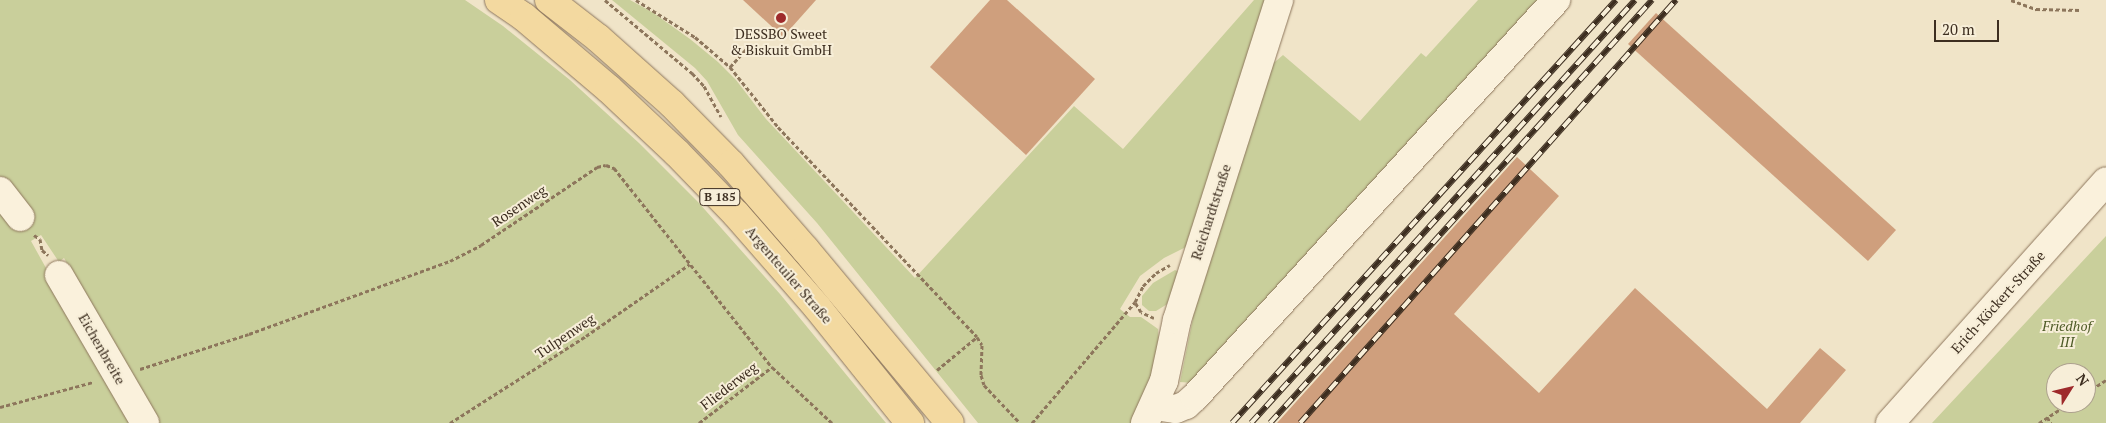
<!DOCTYPE html>
<html>
<head>
<meta charset="utf-8">
<style>
  body { margin:0 }
  #map { position:relative; width:2106px; height:423px; overflow:hidden; background:#f0e4c8; font-family:"PT Serif",serif }
  div>[style] { position:absolute }
  .green>* { inset:0; background:#c9cf9b }
  .building>* { inset:0; background:#cf9f7d }
  .path>* { height:3px; margin-top:-1.5px; transform-origin:0; background:repeating-linear-gradient(90deg,#8d765c 0 4px,transparent 0 6.5px) }
  .roads { filter:drop-shadow(0 0 1px #8d765c) drop-shadow(0 0 1px #8d765c) }
  .minor>* { height:28px; margin:-14px; padding:0 14px; transform-origin:14px; border-radius:14px; background:#faf1dc }
  .major>* { height:28px; margin:-14px; padding:0 14px; transform-origin:14px; border-radius:14px; background:#f3d9a0 }
  .rail>* { height:5.5px; margin-top:-2.75px; transform-origin:0; background:repeating-linear-gradient(90deg,#f7eed8 0 11px,#3d2e20 0 22px); box-sizing:border-box; border-block:1px solid #3d2e20 }
  .dots>* { width:14px; height:14px; translate:-50% -50%; box-sizing:border-box; border:2px solid #f7eed8; border-radius:50% }
  span { translate:-50% -50%; white-space:nowrap; text-align:center; line-height:1.15; -webkit-text-stroke:4px #f7eed8; paint-order:stroke }
  .shield-label span { padding:1px 4px; background:#f7eed8; border:1px solid; border-radius:4px; -webkit-text-stroke-width:0 }
  .shield-label { font-size:12px; color:#3d2e20; font-weight:700 }
  .poi-label { font-size:14px; color:#3d2e20 }
  .street-label { font-size:14px; color:#3d2e20 }
  .park-label { font-size:14px; color:#4d5a26; font-style:italic }
  .north { position:absolute; left:2046px; top:363px; width:50px; height:50px; box-sizing:border-box; background:#f7eed8; border:1px solid #ada18e; border-radius:50%; rotate:54deg; font-size:14px; font-weight:700; line-height:20px; text-align:center; color:#3d2e20 }
  .north::after { content:''; display:block; margin:auto; width:18px; height:22px; background:#9e2a2b; clip-path:polygon(50% 0,100% 100%,50% 72%,0 100%) }
  .scale { position:absolute; left:1934px; top:20px; width:65px; height:22px; box-sizing:border-box; border:2px solid #3d2e20; border-top:0; padding-left:6px; font-size:15px; line-height:18px; white-space:nowrap; color:#3d2e20; -webkit-text-stroke:4px #f7eed8; paint-order:stroke }
</style>
</head>
<body>
<div id="map">
  <div class="green">
    <div style="clip-path:polygon(0 0,465px 0,503px 26px,570px 80px,639px 143px,698px 202px,780px 294px,886px 423px,159px 423px,64px 258px,59px 262px,41px 235px,31px 241px,132px 423px,0 423px)"></div>
    <div style="clip-path:polygon(612px 0,630px 0,652px 12px,690px 39px,718px 62px,736px 80px,766px 119px,915px 278px,1074px 106px,1123px 149px,1254px 0,1269px 0,1188px 246px,1164px 258px,1140px 276px,1120px 309px,1130px 317px,1141px 317px,1151px 324px,1158px 329px,1159px 342px,1268px 68px,1283px 55px,1360px 121px,1421px 53px,1426px 57px,1478px 0,1545px 0,1194px 383px,1180px 382px,1193px 318px,1154px 358px,1153px 372px,1131px 423px,978px 423px,817px 223px,738px 135px,707px 81px,695px 68px)"></div>
    <div style="clip-path:polygon(evenodd,2106px 236px,2106px 423px,1932px 423px,2106px 236px,2056px 373px,2086px 373px,2086px 403px,2056px 403px,2056px 373px)"></div>
    <div style="clip-path:polygon(1175px 270px,1179px 272px,1169px 303px,1156px 311px,1149px 311px,1142px 305px,1142px 296px,1153px 283px)"></div>
  </div>
  <div class="building">
    <div style="clip-path:polygon(743px 0,816px 0,783px 37px)"></div>
    <div style="clip-path:polygon(990px 0,1007px 0,1095px 79px,1026px 155px,930px 67px)"></div>
    <div style="clip-path:polygon(1656px 13px,1896px 230px,1868px 261px,1628px 44px)"></div>
    <div style="clip-path:polygon(1517px 157px,1559px 196px,1454px 314px,1539px 393px,1635px 288px,1767px 409px,1820px 348px,1846px 370px,1800px 423px,1277px 423px)"></div>
  </div>
  <div class="path">
    <div style="left:605px;top:0;width:114px;rotate:40deg"></div>
    <div style="left:692px;top:73px;width:18px;rotate:47deg"></div>
    <div style="left:704px;top:86px;width:35px;rotate:61deg"></div>
    <div style="left:636px;top:0;width:70px;rotate:32.1deg"></div>
    <div style="left:695px;top:37px;width:46px;rotate:40.6deg"></div>
    <div style="left:730px;top:67px;width:77px;rotate:51.3deg"></div>
    <div style="left:778px;top:127px;width:289px;rotate:46.5deg"></div>
    <div style="left:977px;top:337px;width:9px;rotate:58deg"></div>
    <div style="left:982px;top:345px;width:30px;rotate:92deg"></div>
    <div style="left:981px;top:375px;width:10px;rotate:73deg"></div>
    <div style="left:984px;top:385px;width:52px;rotate:46.5deg"></div>
    <div style="left:2011px;top:0;width:27px;rotate:20deg"></div>
    <div style="left:2036px;top:9px;width:44px;rotate:1.3deg"></div>
    <div style="left:730px;top:67px;width:25px;rotate:-48deg"></div>
    <div style="left:34px;top:235px;width:7px;rotate:34deg"></div>
    <div style="left:40px;top:239px;width:11px;rotate:80deg"></div>
    <div style="left:42px;top:250px;width:8px;rotate:40deg"></div>
    <div style="left:1154px;top:318px;width:14px;rotate:-155deg"></div>
    <div style="left:1141px;top:312px;width:12px;rotate:-121deg"></div>
    <div style="left:1135px;top:302px;width:18px;rotate:-63deg"></div>
    <div style="left:1143px;top:286px;width:18px;rotate:-45deg"></div>
    <div style="left:1156px;top:273px;width:16px;rotate:-30deg"></div>
    <div style="left:140px;top:369px;width:114px;rotate:-17.8deg"></div>
    <div style="left:249px;top:334px;width:214px;rotate:-20deg"></div>
    <div style="left:450px;top:261px;width:35px;rotate:-27deg"></div>
    <div style="left:481px;top:245px;width:140px;rotate:-33.9deg"></div>
    <div style="left:597px;top:167px;width:9px;rotate:-13deg"></div>
    <div style="left:606px;top:165px;width:9px;rotate:21deg"></div>
    <div style="left:614px;top:168px;width:254px;rotate:51.6deg"></div>
    <div style="left:772px;top:367px;width:82px;rotate:43deg"></div>
    <div style="left:937px;top:370px;width:52px;rotate:-39.5deg"></div>
    <div style="left:2086px;top:393px;width:24px;rotate:-33deg"></div>
    <div style="left:0;top:407px;width:96px;rotate:-15deg"></div>
    <div style="left:2047px;top:417px;width:7px;rotate:56deg"></div>
    <div style="left:450px;top:423px;width:161px;rotate:-32.6deg"></div>
    <div style="left:586px;top:336px;width:126px;rotate:-34.7deg"></div>
    <div style="left:699px;top:423px;width:92px;rotate:-37.5deg"></div>
    <div style="left:1032px;top:423px;width:159px;rotate:-49.6deg"></div>
    <div style="left:2039px;top:423px;width:37px;rotate:-33deg"></div>
  </div>
  <div class="roads">
    <div class="minor">
      <div style="left:0;top:191px;width:33px;rotate:52deg"></div>
      <div style="left:59px;top:275px;width:171px;rotate:59.8deg"></div>
      <div style="left:1154px;top:406px;width:22px;rotate:8deg"></div>
      <div style="left:1176px;top:409px;width:11px;rotate:-22deg"></div>
      <div style="left:1186px;top:405px;width:12px;rotate:-42deg"></div>
      <div style="left:1195px;top:397px;width:537px;rotate:-47.72deg"></div>
      <div style="left:1145px;top:423px;width:46px;rotate:-65.7deg"></div>
      <div style="left:1164px;top:381px;width:62px;rotate:-78deg"></div>
      <div style="left:1177px;top:320px;width:336px;rotate:-72.3deg"></div>
      <div style="left:1890px;top:423px;width:324px;rotate:-48.2deg"></div>
    </div>
    <div class="major">
      <div style="left:499px;top:0;width:30px;rotate:34deg"></div>
      <div style="left:524px;top:17px;width:111px;rotate:40.3deg"></div>
      <div style="left:609px;top:89px;width:93px;rotate:43.3deg"></div>
      <div style="left:677px;top:153px;width:85px;rotate:46deg"></div>
      <div style="left:736px;top:214px;width:123px;rotate:48.9deg"></div>
      <div style="left:817px;top:307px;width:149px;rotate:51.3deg"></div>
      <div style="left:549px;top:0;width:62px;rotate:37.8deg"></div>
      <div style="left:598px;top:38px;width:99px;rotate:41.7deg"></div>
      <div style="left:672px;top:104px;width:84px;rotate:45.5deg"></div>
      <div style="left:731px;top:164px;width:113px;rotate:49deg"></div>
      <div style="left:805px;top:249px;width:226px;rotate:50.2deg"></div>
    </div>
  </div>
  <div class="rail">
    <div style="left:1232px;top:423px;width:571px;rotate:-47.77deg"></div>
    <div style="left:1251px;top:423px;width:571px;rotate:-47.77deg"></div>
    <div style="left:1270px;top:423px;width:570px;rotate:-47.92deg"></div>
    <div style="left:1300px;top:423px;width:566px;rotate:-48.37deg"></div>
  </div>
  <div class="dots">
    <div style="left:781px;top:18px;background:#9e2a2b"></div>
  </div>
  <div class="shield-label">
    <span style="left:720px;top:197px">B 185</span>
  </div>
  <div class="poi-label">
    <span style="left:781px;top:42px">DESSBO Sweet<br>&amp; Biskuit GmbH</span>
  </div>
  <div class="street-label">
    <span style="left:519px;top:206px;rotate:-34deg">Rosenweg</span>
    <span style="left:1211px;top:212px;rotate:-72deg">Reichardtstraße</span>
    <span style="left:789px;top:275px;rotate:49deg">Argenteuiler Straße</span>
    <span style="left:1998px;top:302px;rotate:-48deg">Erich-Köckert-Straße</span>
    <span style="left:565px;top:336px;rotate:-34deg">Tulpenweg</span>
    <span style="left:102px;top:349px;rotate:60deg">Eichenbreite</span>
    <span style="left:729px;top:386px;rotate:-38deg">Fliederweg</span>
  </div>
  <div class="park-label">
    <span style="left:2067px;top:334px">Friedhof<br>III</span>
  </div>
  <div class="north">N</div>
  <div class="scale">20 m</div>
</div>
</body>
</html>
